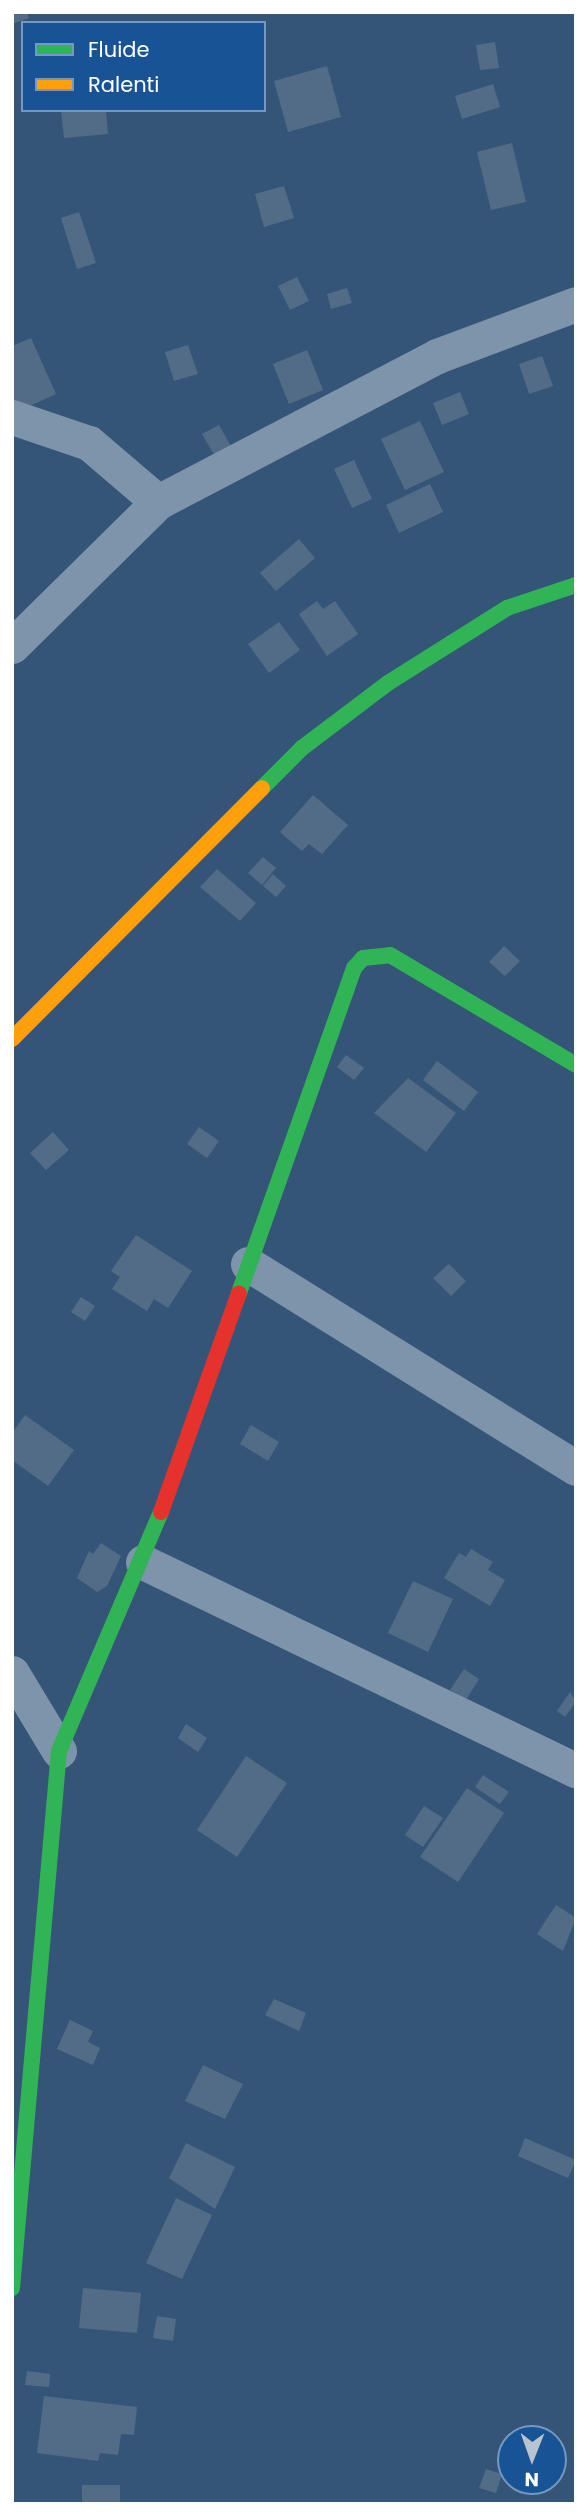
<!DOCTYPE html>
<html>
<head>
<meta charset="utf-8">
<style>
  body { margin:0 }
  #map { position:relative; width:588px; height:2516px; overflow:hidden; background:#355578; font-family:Poppins,sans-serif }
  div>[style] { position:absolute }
  .building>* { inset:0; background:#526c87 }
  .street>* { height:35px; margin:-17.5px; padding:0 17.5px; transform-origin:17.5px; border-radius:17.5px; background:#7e94ab }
  .fast>* { height:16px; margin:-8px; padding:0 8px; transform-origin:8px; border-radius:8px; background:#30b455 }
  .slow>* { height:16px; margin:-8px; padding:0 8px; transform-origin:8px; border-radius:8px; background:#ff9f0a }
  .jam>* { height:16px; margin:-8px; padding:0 8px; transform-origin:8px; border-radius:8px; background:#e5322d }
  span { translate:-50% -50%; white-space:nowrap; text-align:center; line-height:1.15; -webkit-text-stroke:7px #185495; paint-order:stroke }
  .frame { position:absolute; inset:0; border:14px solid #fff; pointer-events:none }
  .legend { position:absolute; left:21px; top:21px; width:245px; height:91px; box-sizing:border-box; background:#185495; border:2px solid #7498bf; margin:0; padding:9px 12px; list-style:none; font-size:21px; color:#fff }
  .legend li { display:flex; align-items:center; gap:14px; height:35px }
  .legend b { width:35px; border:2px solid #7498bf }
  .north { position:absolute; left:497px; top:2425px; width:70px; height:70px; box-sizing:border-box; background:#185495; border:2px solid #7498bf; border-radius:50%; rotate:181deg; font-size:19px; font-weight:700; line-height:28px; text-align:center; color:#fff }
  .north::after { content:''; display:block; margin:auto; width:24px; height:32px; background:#b8c4d0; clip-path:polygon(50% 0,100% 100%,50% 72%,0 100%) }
</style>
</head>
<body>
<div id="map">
  <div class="building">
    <div style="clip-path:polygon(12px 12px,27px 12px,29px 18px,12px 24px)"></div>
    <div style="clip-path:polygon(495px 42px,499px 68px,480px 70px,476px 45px)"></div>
    <div style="clip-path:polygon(327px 66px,341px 117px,288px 132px,274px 81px)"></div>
    <div style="clip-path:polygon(493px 84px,500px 107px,462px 119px,455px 96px)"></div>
    <div style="clip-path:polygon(61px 110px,106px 110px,108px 134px,64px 138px)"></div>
    <div style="clip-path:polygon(512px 143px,526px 202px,491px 210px,477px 152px)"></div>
    <div style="clip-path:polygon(284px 186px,294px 218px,264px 227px,255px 194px)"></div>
    <div style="clip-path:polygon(79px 212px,96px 263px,77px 269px,61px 218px)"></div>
    <div style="clip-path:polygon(297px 277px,309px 301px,290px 310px,278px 286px)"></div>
    <div style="clip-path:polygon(347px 288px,352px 303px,331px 309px,327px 294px)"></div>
    <div style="clip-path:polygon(31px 338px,56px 394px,12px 414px,12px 346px)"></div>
    <div style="clip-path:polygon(188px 345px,198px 374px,174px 381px,165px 352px)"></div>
    <div style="clip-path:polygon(307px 350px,323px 390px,289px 404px,273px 364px)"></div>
    <div style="clip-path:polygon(542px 356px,553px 386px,529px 394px,519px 364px)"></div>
    <div style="clip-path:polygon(460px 392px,469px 414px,442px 425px,433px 403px)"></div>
    <div style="clip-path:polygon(420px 421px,444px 472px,405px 490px,381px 439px)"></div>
    <div style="clip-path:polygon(219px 425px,233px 450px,217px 460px,202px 434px)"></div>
    <div style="clip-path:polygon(354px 460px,372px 499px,352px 508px,334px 469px)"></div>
    <div style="clip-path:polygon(430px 484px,443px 512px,399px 533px,386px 505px)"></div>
    <div style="clip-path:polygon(299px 539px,315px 558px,276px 591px,260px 573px)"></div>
    <div style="clip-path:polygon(317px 601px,323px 609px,335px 601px,358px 634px,327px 656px,299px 614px)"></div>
    <div style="clip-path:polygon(279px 622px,300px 650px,269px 673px,248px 644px)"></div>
    <div style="clip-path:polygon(313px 795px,348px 825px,322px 854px,309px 844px,302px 851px,280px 832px)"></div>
    <div style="clip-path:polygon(263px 857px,276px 868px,262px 885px,248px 873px)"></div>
    <div style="clip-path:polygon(217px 869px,256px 903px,240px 921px,200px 887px)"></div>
    <div style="clip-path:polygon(273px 874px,286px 886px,276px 897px,263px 886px)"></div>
    <div style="clip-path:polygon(504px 946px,520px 961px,505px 976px,489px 962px)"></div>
    <div style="clip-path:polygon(346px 1055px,364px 1068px,354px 1080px,337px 1067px)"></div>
    <div style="clip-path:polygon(437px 1061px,478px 1092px,464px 1111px,423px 1080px)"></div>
    <div style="clip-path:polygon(408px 1078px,456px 1113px,426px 1152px,374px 1113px)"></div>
    <div style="clip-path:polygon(199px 1127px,219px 1141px,207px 1158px,187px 1144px)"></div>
    <div style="clip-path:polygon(53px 1132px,69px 1150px,46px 1170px,30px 1153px)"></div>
    <div style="clip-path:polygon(136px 1235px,192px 1271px,168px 1308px,154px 1299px,147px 1311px,112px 1289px,120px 1277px,111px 1271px)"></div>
    <div style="clip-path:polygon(449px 1264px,466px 1281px,451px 1296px,433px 1278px)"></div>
    <div style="clip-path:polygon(81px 1297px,95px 1306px,85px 1321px,71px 1312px)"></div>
    <div style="clip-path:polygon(25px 1415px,74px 1450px,48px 1486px,12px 1460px,12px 1433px)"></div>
    <div style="clip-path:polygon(251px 1425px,279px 1442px,268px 1461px,240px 1444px)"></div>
    <div style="clip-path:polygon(101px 1543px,121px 1556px,107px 1586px,97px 1592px,77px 1578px,89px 1551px,93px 1554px)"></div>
    <div style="clip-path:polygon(471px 1549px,493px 1562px,488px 1570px,505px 1580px,490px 1606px,444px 1578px,459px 1553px,466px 1557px)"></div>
    <div style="clip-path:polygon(413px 1581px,453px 1599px,428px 1652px,388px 1633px)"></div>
    <div style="clip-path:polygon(464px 1669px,479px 1679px,466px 1700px,450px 1690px)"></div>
    <div style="clip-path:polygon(570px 1692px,576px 1702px,565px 1717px,557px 1711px)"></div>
    <div style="clip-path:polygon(186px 1724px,207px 1738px,198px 1752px,178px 1738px)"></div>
    <div style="clip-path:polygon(246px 1756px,287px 1783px,237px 1857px,197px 1830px)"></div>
    <div style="clip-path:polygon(483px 1775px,509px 1792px,500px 1804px,475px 1787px)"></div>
    <div style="clip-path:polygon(467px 1788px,504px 1813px,458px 1882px,420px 1857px)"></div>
    <div style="clip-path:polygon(424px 1806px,443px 1818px,423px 1847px,405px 1835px)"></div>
    <div style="clip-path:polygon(556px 1905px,576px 1918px,563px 1951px,537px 1934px)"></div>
    <div style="clip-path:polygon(274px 1999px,306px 2013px,299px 2031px,265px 2015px)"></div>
    <div style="clip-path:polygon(70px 2020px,93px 2031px,88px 2042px,100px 2048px,93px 2065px,57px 2049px)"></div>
    <div style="clip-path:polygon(203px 2065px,243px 2084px,225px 2119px,185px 2101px)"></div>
    <div style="clip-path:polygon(525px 2138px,576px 2160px,568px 2178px,518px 2156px)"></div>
    <div style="clip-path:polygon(186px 2143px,235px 2167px,215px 2209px,169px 2178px)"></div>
    <div style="clip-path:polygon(176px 2198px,212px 2215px,182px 2279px,146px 2263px)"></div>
    <div style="clip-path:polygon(83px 2288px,141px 2293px,137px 2333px,79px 2328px)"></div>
    <div style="clip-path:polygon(157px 2316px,176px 2319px,173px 2341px,153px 2338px)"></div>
    <div style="clip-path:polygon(27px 2371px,50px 2374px,49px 2387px,25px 2385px)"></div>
    <div style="clip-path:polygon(44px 2396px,137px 2407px,134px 2435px,121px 2434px,118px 2455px,100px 2453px,98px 2461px,37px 2453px)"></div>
    <div style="clip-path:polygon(486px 2469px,502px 2474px,496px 2493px,479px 2488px)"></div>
    <div style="clip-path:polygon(82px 2485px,120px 2485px,120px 2504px,82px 2504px)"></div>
  </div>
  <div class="street">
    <div style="left:12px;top:417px;width:81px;rotate:18.7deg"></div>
    <div style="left:89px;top:443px;width:91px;rotate:40.5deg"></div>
    <div style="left:12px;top:646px;width:205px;rotate:-44.6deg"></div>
    <div style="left:158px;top:502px;width:315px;rotate:-27.6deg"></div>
    <div style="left:437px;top:356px;width:148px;rotate:-20.5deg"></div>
    <div style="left:248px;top:1264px;width:386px;rotate:31.9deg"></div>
    <div style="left:143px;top:1562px;width:480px;rotate:25.7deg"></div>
    <div style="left:12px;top:1673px;width:91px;rotate:58.9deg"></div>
  </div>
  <div class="fast">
    <div style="left:262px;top:788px;width:57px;rotate:-45deg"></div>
    <div style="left:302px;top:748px;width:108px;rotate:-37.1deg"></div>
    <div style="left:388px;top:683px;width:141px;rotate:-32.2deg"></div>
    <div style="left:507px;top:608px;width:73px;rotate:-18.4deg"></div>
    <div style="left:239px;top:1293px;width:345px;rotate:-70.5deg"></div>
    <div style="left:354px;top:968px;width:13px;rotate:-48deg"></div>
    <div style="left:363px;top:958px;width:27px;rotate:-6deg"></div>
    <div style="left:390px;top:955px;width:216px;rotate:30.6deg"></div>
    <div style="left:12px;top:2288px;width:539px;rotate:-85deg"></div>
    <div style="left:59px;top:1751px;width:260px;rotate:-66.9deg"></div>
  </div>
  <div class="slow">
    <div style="left:12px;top:1039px;width:354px;rotate:-45.1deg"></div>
  </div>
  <div class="jam">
    <div style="left:161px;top:1512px;width:232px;rotate:-70.4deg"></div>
  </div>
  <div class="frame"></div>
  <ul class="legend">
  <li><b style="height:9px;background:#30b455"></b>Fluide</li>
  <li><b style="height:9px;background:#ff9f0a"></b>Ralenti</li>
  </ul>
  <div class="north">N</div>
</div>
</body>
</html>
